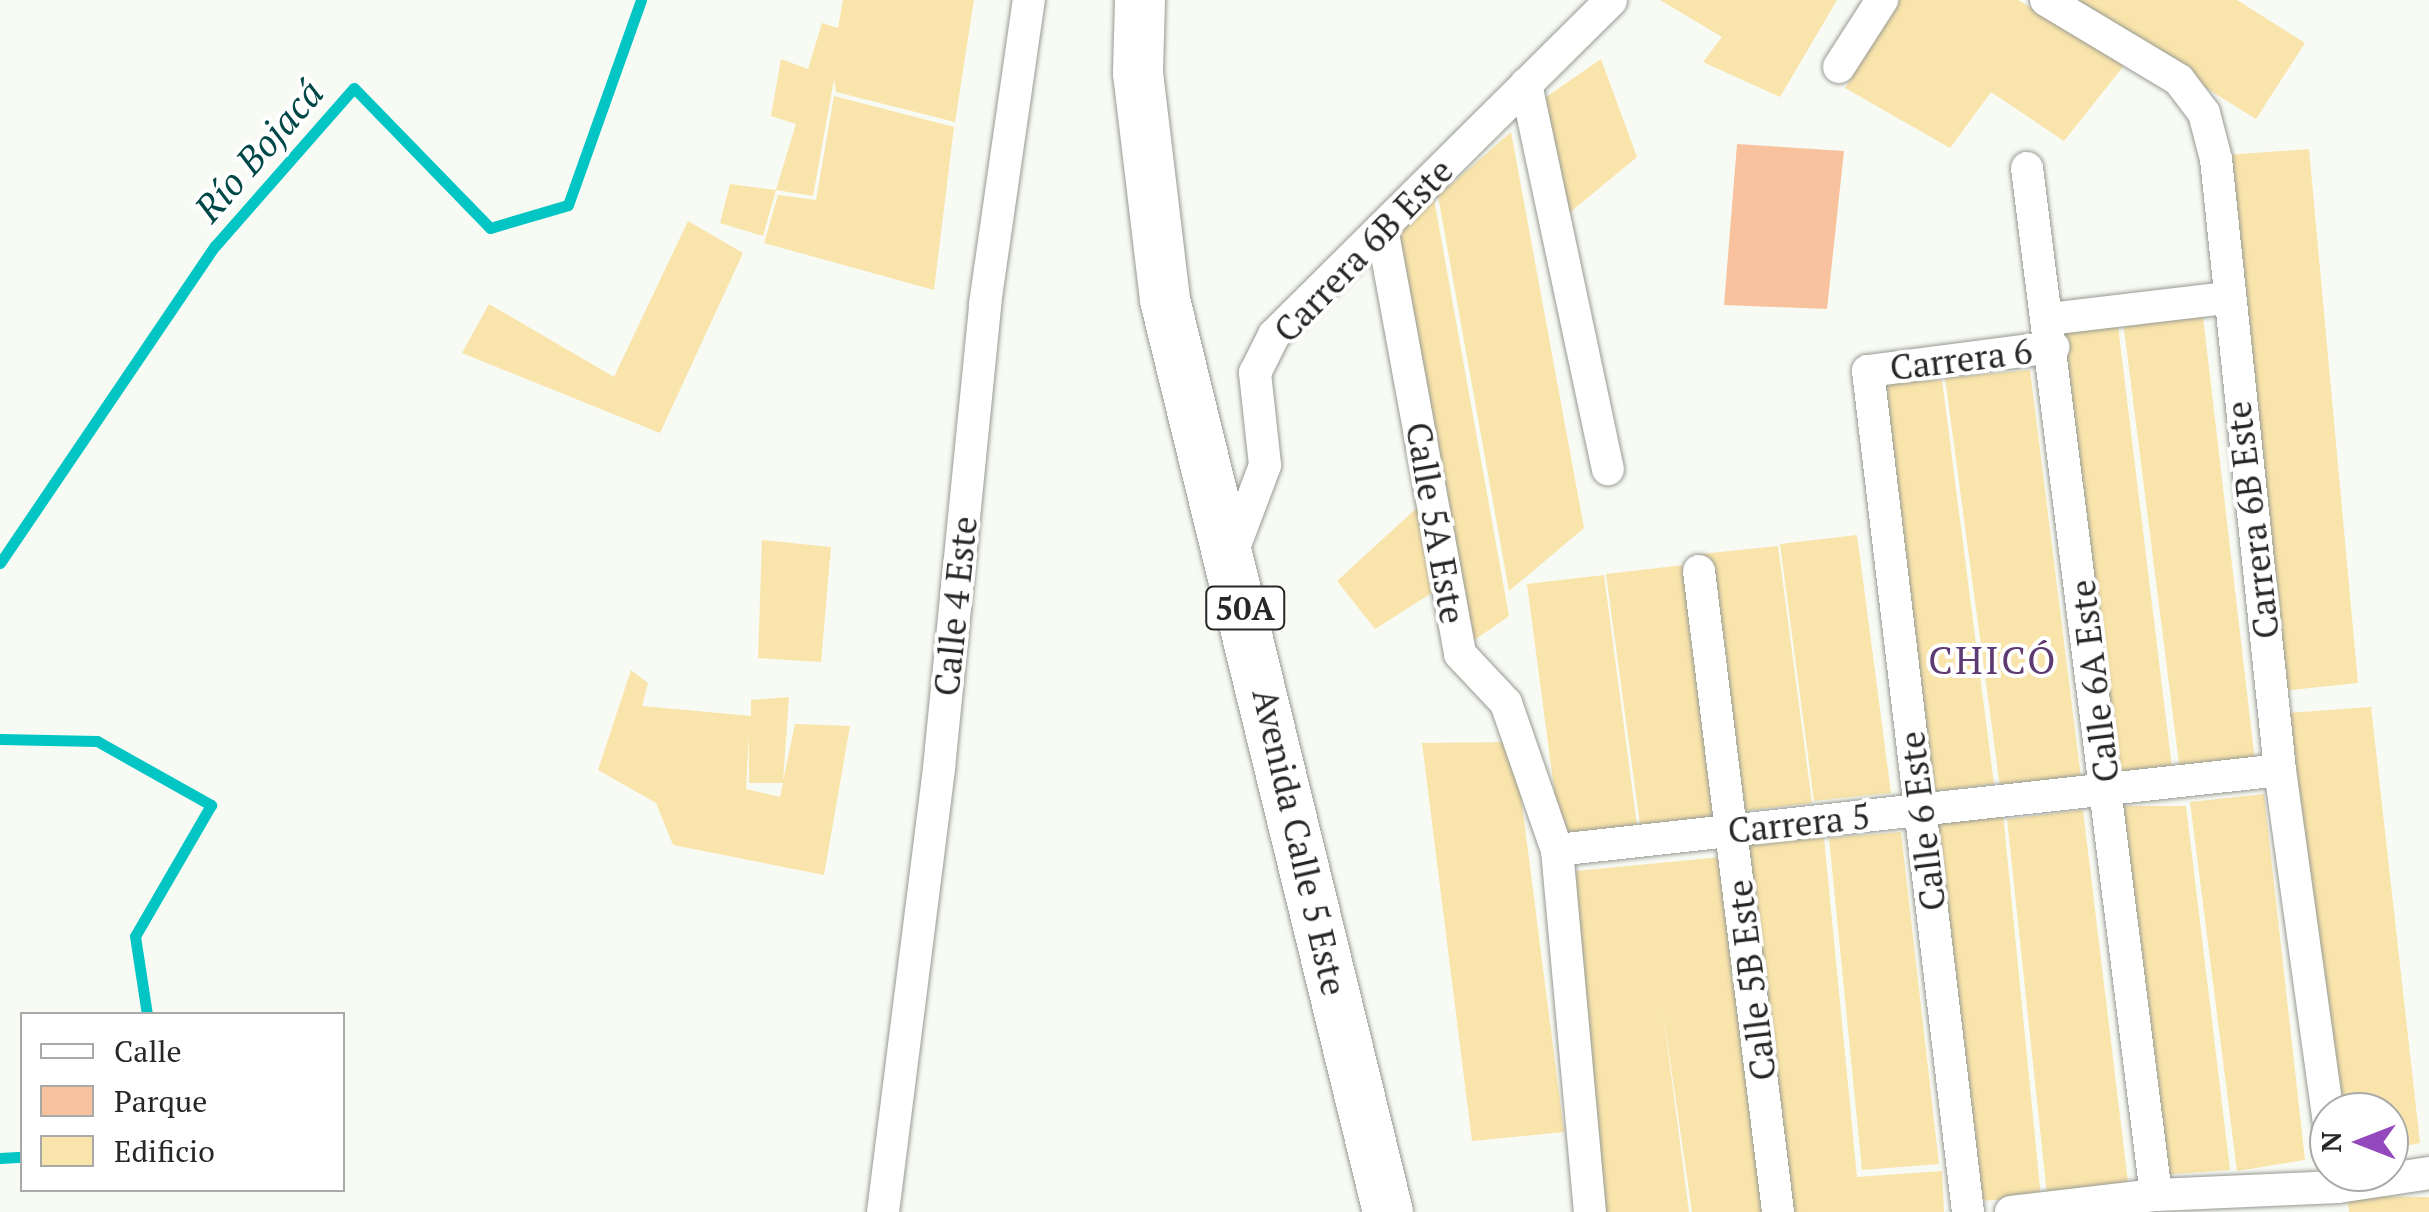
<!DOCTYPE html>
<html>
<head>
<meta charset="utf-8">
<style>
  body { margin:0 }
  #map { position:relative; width:2429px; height:1212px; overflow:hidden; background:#f8fbf4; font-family:"PT Serif",serif }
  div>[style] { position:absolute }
  .green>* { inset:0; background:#f8c29e }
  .stream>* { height:11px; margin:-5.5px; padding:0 5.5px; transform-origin:5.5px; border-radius:5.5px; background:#03c5c4 }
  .building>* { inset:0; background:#f9e4ab }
  .roads { filter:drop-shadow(0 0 2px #979a93) drop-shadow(0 0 2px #979a93) }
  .minor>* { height:32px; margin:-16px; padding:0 16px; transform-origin:16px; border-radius:16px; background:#fff }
  .primary>* { height:50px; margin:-25px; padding:0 25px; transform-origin:25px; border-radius:25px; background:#fff }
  span { translate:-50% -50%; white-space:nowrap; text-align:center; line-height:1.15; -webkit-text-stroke:8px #fff; paint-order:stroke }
  .shield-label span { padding:2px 8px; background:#fff; border:2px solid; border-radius:8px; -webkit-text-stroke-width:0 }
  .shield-label { font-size:32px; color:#272826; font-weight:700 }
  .street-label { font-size:35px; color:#272826 }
  .water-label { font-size:38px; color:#004747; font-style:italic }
  .neighbourhood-label { font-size:38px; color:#5e3a73; letter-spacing:2.5px }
  .legend { position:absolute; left:20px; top:1012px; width:325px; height:180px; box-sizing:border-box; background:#fff; border:2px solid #a9a9a8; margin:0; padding:12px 18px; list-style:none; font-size:30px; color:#272826 }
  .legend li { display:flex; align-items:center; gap:20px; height:50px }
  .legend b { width:50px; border:2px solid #a9a9a8 }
  .north { position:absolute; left:2309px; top:1092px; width:100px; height:100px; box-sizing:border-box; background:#fff; border:2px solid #a9a9a8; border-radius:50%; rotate:270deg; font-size:28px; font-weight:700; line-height:40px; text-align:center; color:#272826 }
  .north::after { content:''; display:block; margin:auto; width:35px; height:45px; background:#9349bc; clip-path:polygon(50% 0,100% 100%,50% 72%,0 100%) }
</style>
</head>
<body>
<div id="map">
  <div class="green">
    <div style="clip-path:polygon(1737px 144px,1844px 151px,1827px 309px,1724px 305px)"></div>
  </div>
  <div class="stream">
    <div style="left:0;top:563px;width:383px;rotate:-55.9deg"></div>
    <div style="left:215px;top:246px;width:210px;rotate:-48.7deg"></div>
    <div style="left:354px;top:88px;width:195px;rotate:45.8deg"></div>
    <div style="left:490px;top:228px;width:81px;rotate:-16.4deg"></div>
    <div style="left:568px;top:205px;width:218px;rotate:-70.4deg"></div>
    <div style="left:0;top:739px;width:97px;rotate:1.2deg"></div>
    <div style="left:97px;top:741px;width:131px;rotate:29.3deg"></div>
    <div style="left:211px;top:805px;width:151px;rotate:120.1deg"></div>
    <div style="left:135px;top:936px;width:79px;rotate:81.3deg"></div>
    <div style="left:0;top:1158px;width:22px;rotate:-3deg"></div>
  </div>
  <div class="building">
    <div style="clip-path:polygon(843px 0,974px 0,955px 122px,836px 92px,834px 79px,813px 196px,776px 190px,796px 124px,771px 116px,781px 59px,808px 69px,822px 23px,838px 28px)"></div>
    <div style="clip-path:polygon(1660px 0,1837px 0,1780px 97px,1703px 62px,1722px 37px)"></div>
    <div style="clip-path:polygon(1899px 0,2018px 0,2126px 63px,2064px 141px,1991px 92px,1950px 148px,1845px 88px)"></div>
    <div style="clip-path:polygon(2064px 0,2237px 0,2305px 43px,2256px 119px)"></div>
    <div style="clip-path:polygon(1601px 59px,1637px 157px,1568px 214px,1539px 102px)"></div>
    <div style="clip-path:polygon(834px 96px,954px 127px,934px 290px,764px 243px,778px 195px,816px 200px)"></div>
    <div style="clip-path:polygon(1511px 132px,1584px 528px,1509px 591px,1438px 196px)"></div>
    <div style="clip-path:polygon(2309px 149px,2358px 683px,2280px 691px,2227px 155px)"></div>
    <div style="clip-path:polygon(730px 184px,776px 190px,763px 236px,720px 223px)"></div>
    <div style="clip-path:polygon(1434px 199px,1509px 616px,1463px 648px,1390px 230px)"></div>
    <div style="clip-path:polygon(688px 221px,743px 253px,660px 433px,462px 353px,489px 304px,614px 377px)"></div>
    <div style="clip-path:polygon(2203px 317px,2255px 761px,2180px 771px,2123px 321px)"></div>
    <div style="clip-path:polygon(2118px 326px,2172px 768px,2114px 778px,2057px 327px)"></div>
    <div style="clip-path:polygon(2030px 370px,2081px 778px,2000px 787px,1945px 378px)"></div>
    <div style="clip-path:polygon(1942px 380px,1994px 784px,1928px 792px,1876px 383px)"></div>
    <div style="clip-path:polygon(1421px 504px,1435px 591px,1375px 629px,1337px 581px)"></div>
    <div style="clip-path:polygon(1857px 535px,1891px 793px,1814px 801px,1780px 544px)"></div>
    <div style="clip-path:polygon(762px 540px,831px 547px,821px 662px,758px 658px)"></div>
    <div style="clip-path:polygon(1778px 546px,1812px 803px,1735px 812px,1701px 554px)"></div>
    <div style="clip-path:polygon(1684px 565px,1717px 823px,1641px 832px,1606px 574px)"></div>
    <div style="clip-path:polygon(1604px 575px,1638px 833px,1561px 842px,1527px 584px)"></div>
    <div style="clip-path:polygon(evenodd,631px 670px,648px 683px,642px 706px,751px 716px,751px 700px,789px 697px,783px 781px,795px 724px,850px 726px,824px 875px,673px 845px,656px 803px,598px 770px,631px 670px,749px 735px,749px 783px,783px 783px,780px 797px,746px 789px,749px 735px)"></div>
    <div style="clip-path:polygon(2371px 707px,2420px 1143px,2389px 1149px,2389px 1112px,2337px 1112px,2287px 713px)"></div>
    <div style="clip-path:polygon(1514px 742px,1564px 1132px,1472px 1141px,1422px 743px)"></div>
    <div style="clip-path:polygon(2264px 794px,2305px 1160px,2237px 1171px,2190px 802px)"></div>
    <div style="clip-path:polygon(2117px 806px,2186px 806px,2230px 1170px,2160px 1175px)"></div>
    <div style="clip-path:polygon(2083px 810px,2129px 1191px,2047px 1195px,2007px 819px)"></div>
    <div style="clip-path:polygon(2003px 814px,2041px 1198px,1975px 1201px,1930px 820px)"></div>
    <div style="clip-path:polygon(1901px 832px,1939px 1164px,1862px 1170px,1829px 838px)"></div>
    <div style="clip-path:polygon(1824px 838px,1857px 1177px,1942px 1171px,1944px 1212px,1794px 1212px,1741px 840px)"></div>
    <div style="clip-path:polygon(1721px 857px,1764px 1212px,1692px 1212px,1662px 1005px,1689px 1212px,1606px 1212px,1565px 872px)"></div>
    <div style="clip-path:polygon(2347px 1196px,2429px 1197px,2429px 1212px,2349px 1212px)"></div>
  </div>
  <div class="roads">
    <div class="minor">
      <div style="left:2046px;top:0;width:155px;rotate:31deg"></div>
      <div style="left:2179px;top:80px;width:41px;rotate:52.9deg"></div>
      <div style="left:2204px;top:113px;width:48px;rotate:75.4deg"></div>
      <div style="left:2216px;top:159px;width:614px;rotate:84.02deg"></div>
      <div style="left:2280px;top:770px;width:356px;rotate:82.1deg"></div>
      <div style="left:1839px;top:67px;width:80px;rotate:-57.3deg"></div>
      <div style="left:1526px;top:84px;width:394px;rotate:78deg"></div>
      <div style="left:2027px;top:168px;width:1035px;rotate:82.84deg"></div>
      <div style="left:1382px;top:228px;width:433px;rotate:79.6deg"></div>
      <div style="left:1460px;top:654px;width:67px;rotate:46.8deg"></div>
      <div style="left:1506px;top:703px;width:156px;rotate:70.9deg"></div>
      <div style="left:1557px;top:850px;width:364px;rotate:84.8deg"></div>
      <div style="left:2049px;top:319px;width:178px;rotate:-6.8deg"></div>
      <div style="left:1232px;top:553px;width:94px;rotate:-69.4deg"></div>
      <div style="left:1265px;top:465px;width:93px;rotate:-96.2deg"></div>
      <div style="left:1255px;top:373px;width:42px;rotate:-63.4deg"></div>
      <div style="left:1274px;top:335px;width:475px;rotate:-44.8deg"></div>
      <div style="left:1699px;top:571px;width:646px;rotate:82.97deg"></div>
      <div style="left:1557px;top:850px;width:727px;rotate:-6.31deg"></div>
      <div style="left:883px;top:1212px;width:448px;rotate:-82.8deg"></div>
      <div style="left:939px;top:768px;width:466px;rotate:-84.3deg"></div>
      <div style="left:985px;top:304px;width:307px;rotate:-81.8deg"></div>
      <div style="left:1968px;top:1212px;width:847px;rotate:-96.78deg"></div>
      <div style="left:1868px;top:371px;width:187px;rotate:-7.4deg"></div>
      <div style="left:2011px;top:1212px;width:146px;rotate:-6.7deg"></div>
      <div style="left:2156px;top:1195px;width:182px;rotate:-2.5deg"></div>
      <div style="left:2338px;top:1187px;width:92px;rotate:-8.7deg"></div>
    </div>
    <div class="primary">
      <div style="left:1140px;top:0;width:73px;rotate:91.6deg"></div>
      <div style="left:1138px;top:73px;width:229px;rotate:83.2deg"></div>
      <div style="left:1165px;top:300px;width:939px;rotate:76.26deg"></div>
    </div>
  </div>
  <div class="shield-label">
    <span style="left:1245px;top:608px">50A</span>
  </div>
  <div class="street-label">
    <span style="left:1363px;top:250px;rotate:-46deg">Carrera 6B Este</span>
    <span style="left:1961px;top:359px;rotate:-7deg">Carrera 6</span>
    <span style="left:2252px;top:520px;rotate:-97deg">Carrera 6B Este</span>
    <span style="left:1436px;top:523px;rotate:80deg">Calle 5A Este</span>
    <span style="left:955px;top:606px;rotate:-84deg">Calle 4 Este</span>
    <span style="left:2094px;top:681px;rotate:-97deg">Calle 6A Este</span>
    <span style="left:1922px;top:821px;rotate:-97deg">Calle 6 Este</span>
    <span style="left:1799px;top:823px;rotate:-6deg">Carrera 5</span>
    <span style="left:1300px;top:842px;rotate:77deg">Avenida Calle 5 Este</span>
    <span style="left:1751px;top:980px;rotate:-97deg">Calle 5B Este</span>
  </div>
  <div class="water-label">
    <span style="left:259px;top:151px;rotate:-49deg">Río Bojacá</span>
  </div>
  <div class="neighbourhood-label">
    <span style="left:1993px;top:661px">CHICÓ</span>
  </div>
  <ul class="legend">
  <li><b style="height:12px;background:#fff"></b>Calle</li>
  <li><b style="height:28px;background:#f8c29e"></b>Parque</li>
  <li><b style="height:28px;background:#f9e4ab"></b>Edificio</li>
  </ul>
  <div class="north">N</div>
</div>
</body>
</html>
